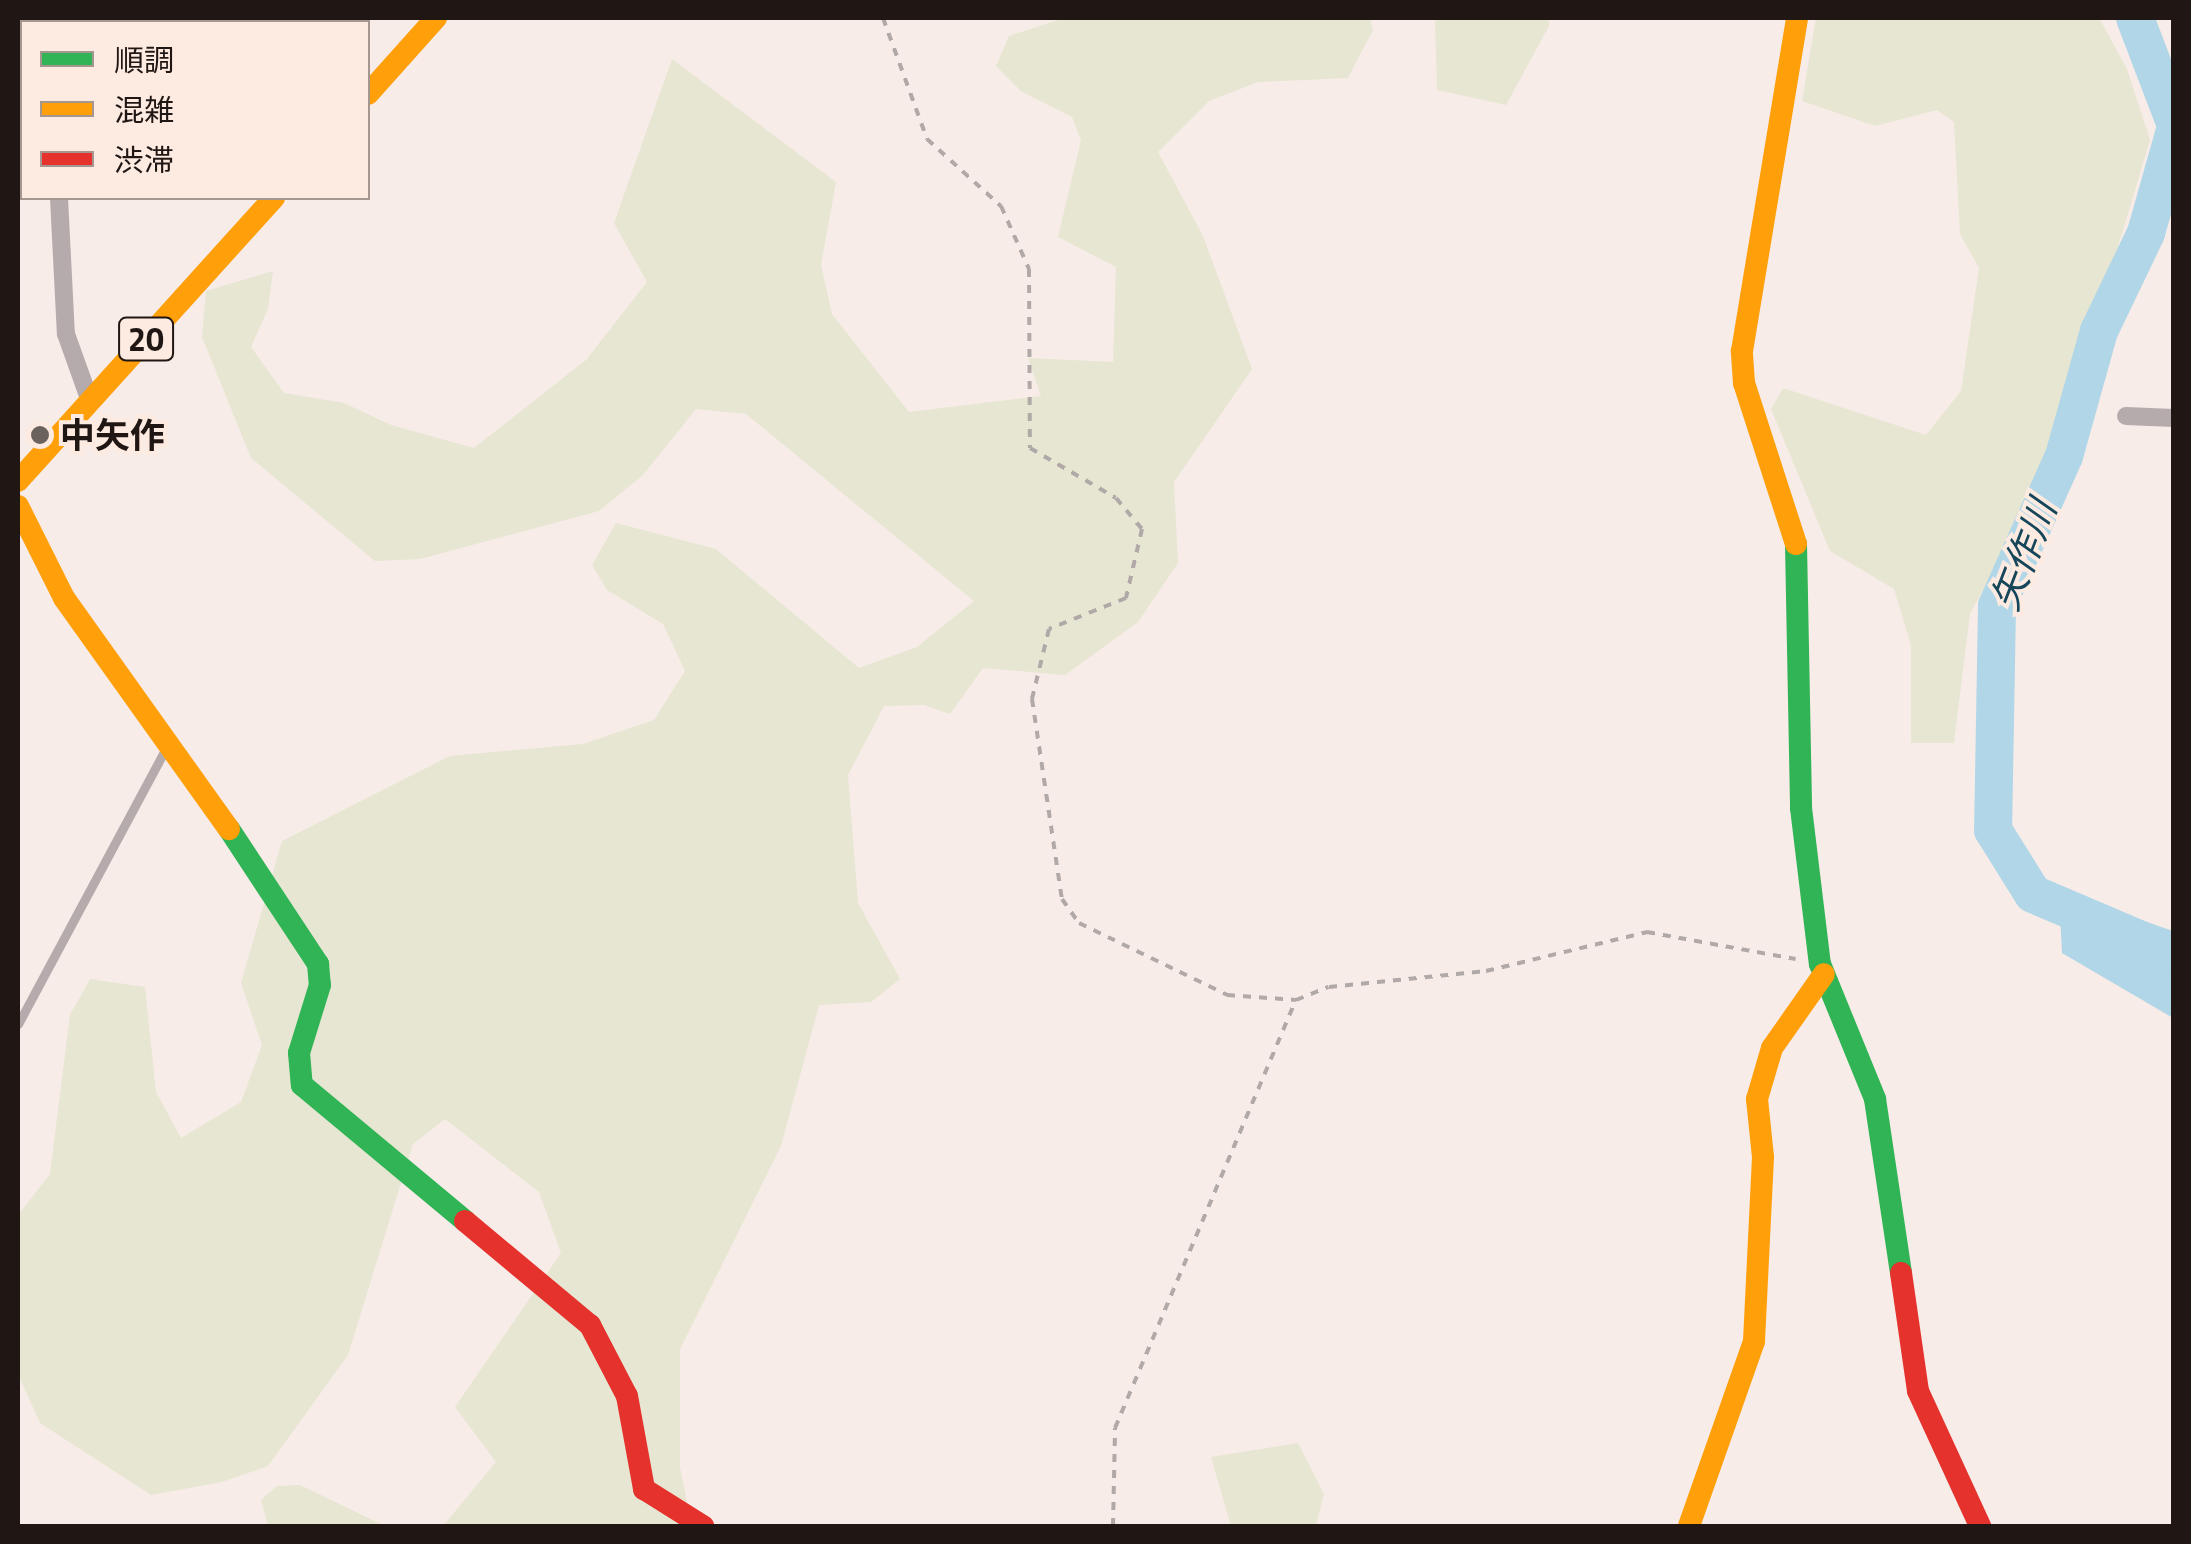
<!DOCTYPE html>
<html>
<head>
<meta charset="utf-8">
<style>
  body { margin:0 }
  #map { position:relative; width:2191px; height:1544px; overflow:hidden; background:#f7ece7; font-family:"Titillium Web","Noto Sans JP",sans-serif }
  div>[style] { position:absolute }
  .green>* { inset:0; background:#e6e6d2 }
  .water>* { inset:0; background:#b0d6e8 }
  .river>* { height:38px; margin:-19px; padding:0 19px; transform-origin:19px; border-radius:19px; background:#b0d6e8 }
  .path>* { height:4px; margin-top:-2px; transform-origin:0; background:repeating-linear-gradient(90deg,#b1a9a7 0 8px,transparent 0 16px) }
  .lane>* { height:9px; margin:-4.5px; padding:0 4.5px; transform-origin:4.5px; border-radius:4.5px; background:#b6abac }
  .street>* { height:18px; margin:-9px; padding:0 9px; transform-origin:9px; border-radius:9px; background:#b6abac }
  .fast>* { height:22px; margin:-11px; padding:0 11px; transform-origin:11px; border-radius:11px; background:#30b455 }
  .slow>* { height:22px; margin:-11px; padding:0 11px; transform-origin:11px; border-radius:11px; background:#ff9f0a }
  .jam>* { height:22px; margin:-11px; padding:0 11px; transform-origin:11px; border-radius:11px; background:#e5322d }
  .dots>* { width:28px; height:28px; translate:-50% -50%; box-sizing:border-box; border:5px solid #fdeae1; border-radius:50% }
  span { translate:-50% -50%; white-space:nowrap; text-align:center; line-height:1.15; -webkit-text-stroke:8px #fdeae1; paint-order:stroke }
  .shield-label span { padding:2px 8px; background:#fdeae1; border:2px solid; border-radius:8px; -webkit-text-stroke-width:0 }
  .shield-label { font-size:32px; color:#201714; font-weight:700 }
  .poi-label { font-size:35px; color:#201714; font-weight:700 }
  .left { translate:0 -50%; text-align:left }
  .water-label { font-size:38px; color:#15465a; font-style:italic }
  .frame { position:absolute; inset:0; border:20px solid #201714; pointer-events:none }
  .legend { position:absolute; left:20px; top:20px; width:350px; height:180px; box-sizing:border-box; background:#fdeae1; border:2px solid #a5968f; margin:0; padding:12px 18px; list-style:none; font-size:30px; color:#201714 }
  .legend li { display:flex; align-items:center; gap:20px; height:50px }
  .legend b { width:50px; border:2px solid #a5968f }
</style>
</head>
<body>
<div id="map">
  <div class="green">
    <div style="clip-path:polygon(1064px 18px,1370px 18px,1373px 30px,1348px 78px,1258px 82px,1209px 101px,1158px 152px,1203px 236px,1252px 369px,1174px 482px,1178px 563px,1138px 622px,1065px 675px,983px 668px,950px 714px,924px 705px,884px 706px,848px 775px,858px 903px,900px 979px,871px 1002px,819px 1005px,781px 1146px,680px 1349px,680px 1468px,692px 1526px,443px 1526px,496px 1462px,455px 1407px,561px 1253px,539px 1192px,445px 1119px,413px 1144px,348px 1355px,268px 1466px,222px 1482px,151px 1495px,40px 1423px,18px 1374px,18px 1215px,50px 1174px,70px 1015px,90px 979px,145px 987px,156px 1092px,181px 1138px,241px 1102px,262px 1045px,241px 983px,282px 841px,450px 756px,583px 744px,654px 720px,685px 671px,663px 624px,607px 590px,592px 565px,616px 523px,716px 549px,859px 668px,917px 647px,974px 601px,746px 414px,696px 409px,643px 475px,599px 511px,420px 559px,375px 561px,251px 458px,202px 337px,206px 291px,273px 271px,268px 309px,251px 347px,284px 393px,344px 403px,391px 425px,474px 448px,586px 360px,647px 282px,614px 223px,672px 59px,836px 182px,821px 265px,832px 314px,909px 412px,1041px 396px,1028px 358px,1113px 362px,1116px 267px,1058px 237px,1081px 140px,1072px 117px,1022px 92px,996px 66px,1009px 36px)"></div>
    <div style="clip-path:polygon(1435px 18px,1549px 18px,1549px 26px,1506px 105px,1437px 90px)"></div>
    <div style="clip-path:polygon(1816px 18px,2099px 18px,2127px 69px,2150px 140px,2055px 457px,1970px 614px,1954px 743px,1911px 743px,1911px 645px,1894px 589px,1830px 551px,1771px 409px,1783px 388px,1926px 435px,1961px 391px,1979px 268px,1960px 234px,1954px 122px,1937px 110px,1875px 126px,1802px 101px)"></div>
    <div style="clip-path:polygon(1298px 1443px,1324px 1494px,1316px 1526px,1231px 1526px,1211px 1457px)"></div>
    <div style="clip-path:polygon(300px 1485px,385px 1526px,268px 1526px,261px 1500px,277px 1486px)"></div>
  </div>
  <div class="water">
    <div style="clip-path:polygon(2059px 892px,2173px 931px,2173px 1018px,2062px 953px)"></div>
  </div>
  <div class="river">
    <div style="left:2135px;top:18px;width:109px;rotate:69.1deg"></div>
    <div style="left:2174px;top:134px;width:103px;rotate:105.8deg"></div>
    <div style="left:2146px;top:233px;width:109px;rotate:115.6deg"></div>
    <div style="left:2099px;top:331px;width:130px;rotate:105.6deg"></div>
    <div style="left:2064px;top:456px;width:164px;rotate:114.1deg"></div>
    <div style="left:1997px;top:606px;width:224px;rotate:91deg"></div>
    <div style="left:1993px;top:830px;width:75px;rotate:58deg"></div>
    <div style="left:2033px;top:894px;width:153px;rotate:23.1deg"></div>
  </div>
  <div class="path">
    <div style="left:883px;top:18px;width:129px;rotate:70deg"></div>
    <div style="left:927px;top:139px;width:100px;rotate:42.2deg"></div>
    <div style="left:1001px;top:206px;width:69px;rotate:66deg"></div>
    <div style="left:1029px;top:269px;width:179px;rotate:89.7deg"></div>
    <div style="left:1030px;top:448px;width:99px;rotate:30.2deg"></div>
    <div style="left:1116px;top:498px;width:40px;rotate:50deg"></div>
    <div style="left:1142px;top:529px;width:71px;rotate:103.1deg"></div>
    <div style="left:1126px;top:598px;width:83px;rotate:158.1deg"></div>
    <div style="left:1049px;top:629px;width:72px;rotate:103.7deg"></div>
    <div style="left:1032px;top:699px;width:202px;rotate:81.5deg"></div>
    <div style="left:1062px;top:899px;width:29px;rotate:55deg"></div>
    <div style="left:1079px;top:923px;width:165px;rotate:25.9deg"></div>
    <div style="left:1227px;top:995px;width:69px;rotate:4.1deg"></div>
    <div style="left:1296px;top:1000px;width:35px;rotate:-22deg"></div>
    <div style="left:1329px;top:987px;width:158px;rotate:-5.8deg"></div>
    <div style="left:1486px;top:971px;width:166px;rotate:-13.6deg"></div>
    <div style="left:1647px;top:932px;width:151px;rotate:10.3deg"></div>
    <div style="left:1113px;top:1526px;width:98px;rotate:-88.8deg"></div>
    <div style="left:1115px;top:1428px;width:465px;rotate:-67.1deg"></div>
  </div>
  <div class="lane">
    <div style="left:191px;top:22px;width:18px;rotate:-13deg"></div>
    <div style="left:18px;top:1024px;width:320px;rotate:-61.8deg"></div>
  </div>
  <div class="street">
    <div style="left:57px;top:18px;width:5px;rotate:53deg"></div>
    <div style="left:92px;top:22px;width:5px;rotate:-53deg"></div>
    <div style="left:18px;top:81px;width:4px;rotate:-27deg"></div>
    <div style="left:59px;top:198px;width:136px;rotate:87.1deg"></div>
    <div style="left:66px;top:334px;width:71px;rotate:70.3deg"></div>
    <div style="left:2126px;top:416px;width:48px;rotate:2.4deg"></div>
  </div>
  <div class="fast">
    <div style="left:1796px;top:544px;width:264px;rotate:88.9deg"></div>
    <div style="left:1801px;top:808px;width:157px;rotate:83.1deg"></div>
    <div style="left:1820px;top:964px;width:146px;rotate:67.8deg"></div>
    <div style="left:1875px;top:1099px;width:176px;rotate:81.5deg"></div>
    <div style="left:229px;top:829px;width:162px;rotate:56.6deg"></div>
    <div style="left:318px;top:964px;width:21px;rotate:85deg"></div>
    <div style="left:320px;top:985px;width:71px;rotate:107.2deg"></div>
    <div style="left:299px;top:1053px;width:32px;rotate:85deg"></div>
    <div style="left:302px;top:1085px;width:212px;rotate:39.8deg"></div>
  </div>
  <div class="slow">
    <div style="left:368px;top:94px;width:102px;rotate:-48.2deg"></div>
    <div style="left:18px;top:481px;width:382px;rotate:-47.9deg"></div>
    <div style="left:18px;top:506px;width:103px;rotate:63.4deg"></div>
    <div style="left:64px;top:598px;width:284px;rotate:54.5deg"></div>
    <div style="left:1796px;top:544px;width:169px;rotate:-107.9deg"></div>
    <div style="left:1744px;top:383px;width:32px;rotate:-94deg"></div>
    <div style="left:1742px;top:351px;width:338px;rotate:-80.6deg"></div>
    <div style="left:1689px;top:1526px;width:196px;rotate:-70.6deg"></div>
    <div style="left:1754px;top:1341px;width:184px;rotate:-87.2deg"></div>
    <div style="left:1763px;top:1157px;width:58px;rotate:-95.9deg"></div>
    <div style="left:1757px;top:1099px;width:53px;rotate:-73.6deg"></div>
    <div style="left:1772px;top:1048px;width:90px;rotate:-54.9deg"></div>
  </div>
  <div class="jam">
    <div style="left:465px;top:1221px;width:163px;rotate:39.8deg"></div>
    <div style="left:590px;top:1325px;width:80px;rotate:62.5deg"></div>
    <div style="left:627px;top:1396px;width:95px;rotate:79.6deg"></div>
    <div style="left:644px;top:1489px;width:70px;rotate:32.1deg"></div>
    <div style="left:1901px;top:1273px;width:119px;rotate:81.8deg"></div>
    <div style="left:1918px;top:1391px;width:149px;rotate:65.3deg"></div>
  </div>
  <div class="dots">
    <div style="left:40px;top:435px;background:#6b625e"></div>
  </div>
  <div class="shield-label">
    <span style="left:146px;top:339px">20</span>
  </div>
  <div class="poi-label">
    <span class="left" style="left:60px;top:435px">中矢作</span>
  </div>
  <div class="water-label">
    <span style="left:2024px;top:555px;rotate:-69deg">矢作川</span>
  </div>
  <div class="frame"></div>
  <ul class="legend">
  <li><b style="height:12px;background:#30b455"></b>順調</li>
  <li><b style="height:12px;background:#ff9f0a"></b>混雑</li>
  <li><b style="height:12px;background:#e5322d"></b>渋滞</li>
  </ul>
</div>
</body>
</html>
